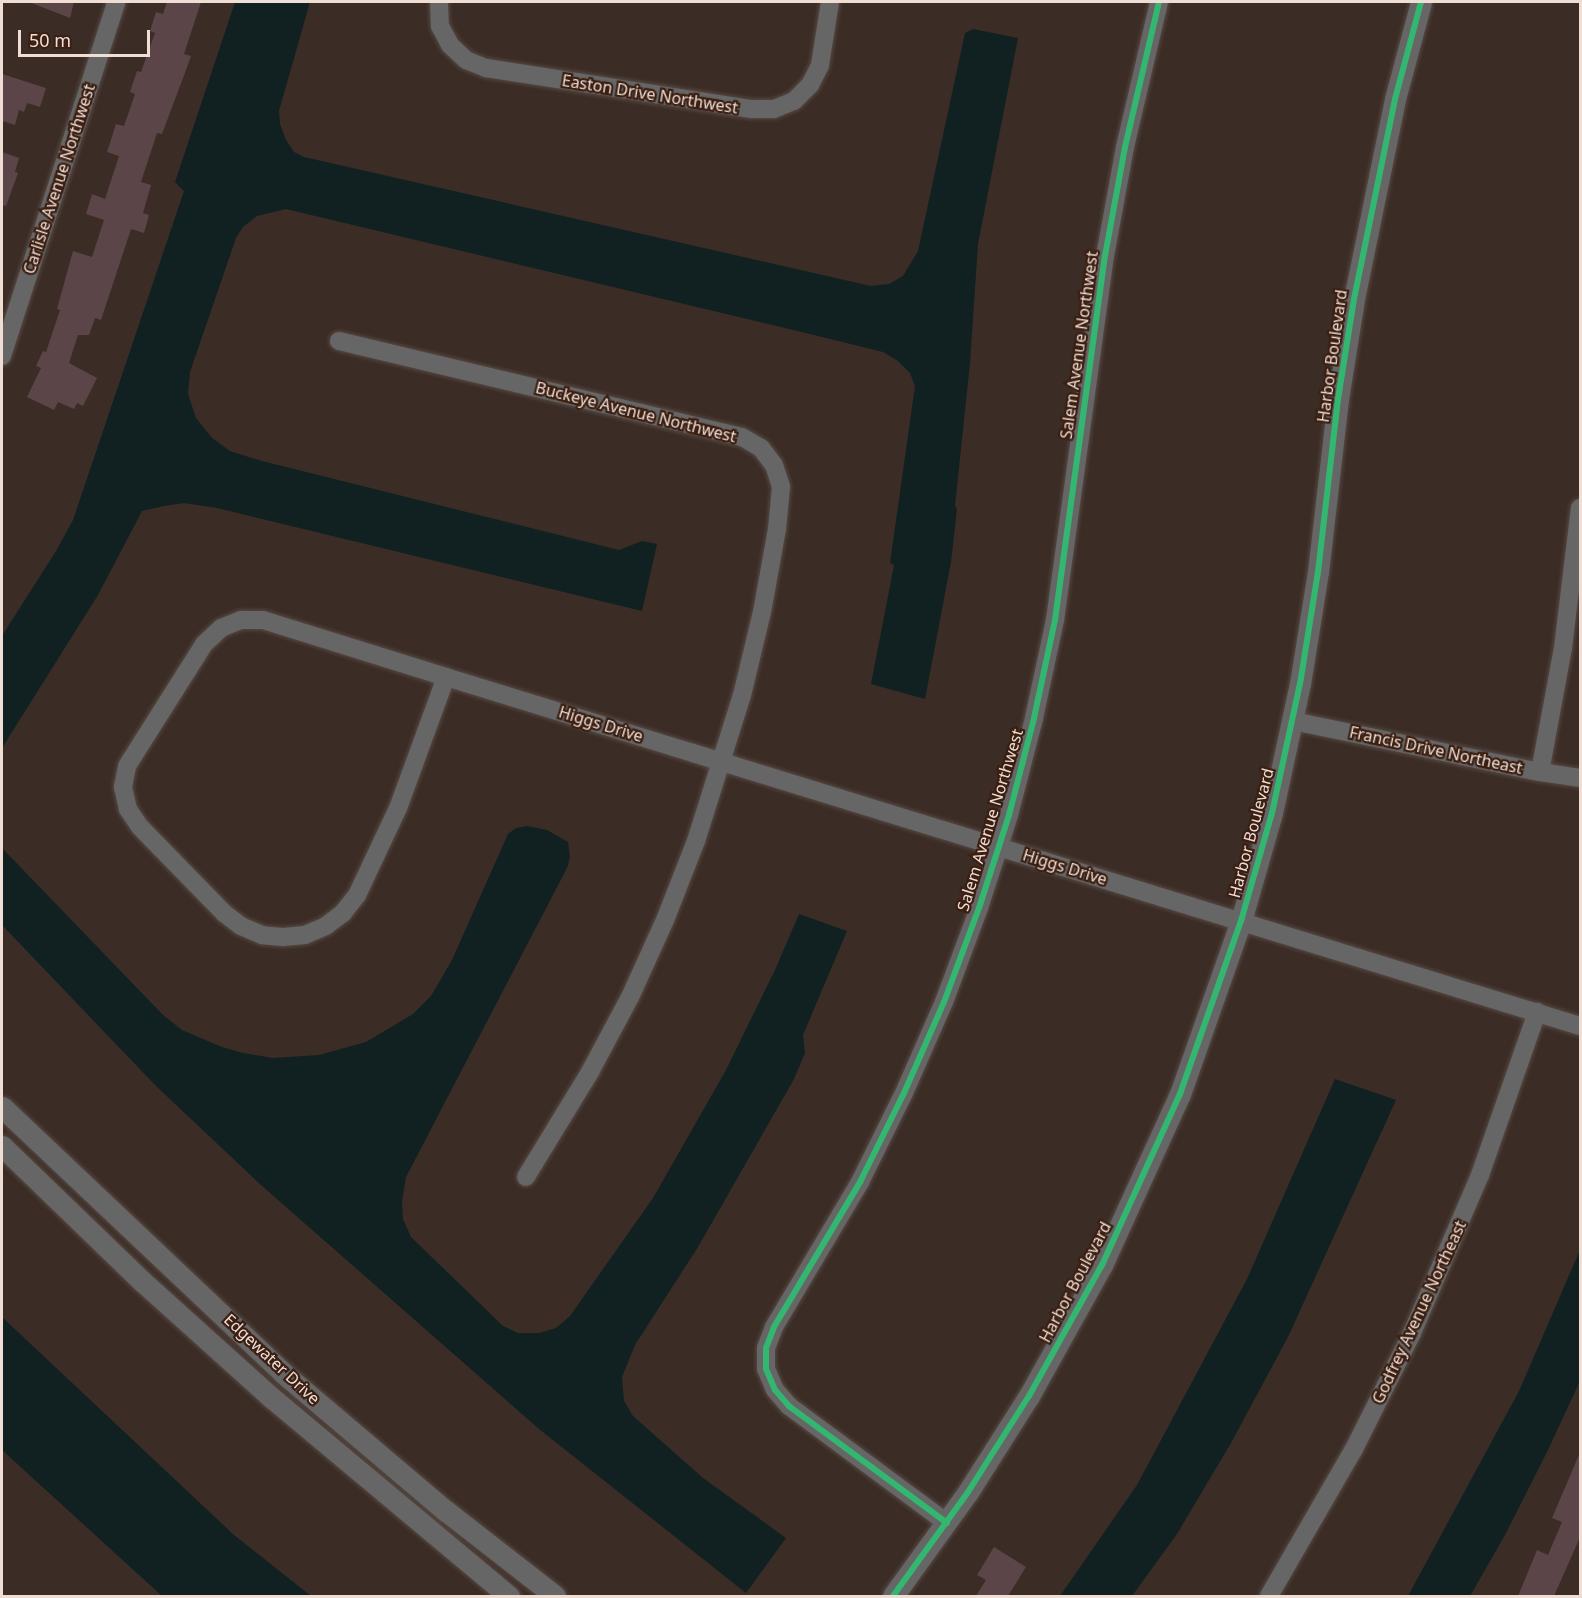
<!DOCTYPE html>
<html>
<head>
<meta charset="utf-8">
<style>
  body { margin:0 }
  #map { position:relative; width:1582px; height:1598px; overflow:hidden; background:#3b2c25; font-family:"Noto Sans",sans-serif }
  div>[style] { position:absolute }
  .water>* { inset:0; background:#112121 }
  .building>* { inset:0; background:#5c4549 }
  .roads { filter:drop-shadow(0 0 2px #564943) drop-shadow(0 0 2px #564943) }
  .minor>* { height:18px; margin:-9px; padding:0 9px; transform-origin:9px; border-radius:9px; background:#666 }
  .tertiary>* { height:21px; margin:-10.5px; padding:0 10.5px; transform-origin:10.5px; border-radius:10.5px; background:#666 }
  .cycleway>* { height:6px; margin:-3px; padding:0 3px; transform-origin:3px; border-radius:3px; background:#33b770 }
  span { translate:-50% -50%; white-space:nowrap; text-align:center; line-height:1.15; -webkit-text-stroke:4.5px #3a1f12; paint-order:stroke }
  .street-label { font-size:16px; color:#f0ddd4 }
  .frame { position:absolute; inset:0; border:3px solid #f0ddd4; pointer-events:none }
  .scale { position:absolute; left:18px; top:30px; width:132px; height:27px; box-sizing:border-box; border:3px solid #f0ddd4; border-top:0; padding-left:8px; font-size:18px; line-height:21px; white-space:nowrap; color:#f0ddd4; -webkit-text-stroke:4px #3a1f12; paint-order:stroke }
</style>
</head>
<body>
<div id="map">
  <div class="water">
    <div style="clip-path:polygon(235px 2px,310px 2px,279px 111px,280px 124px,286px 140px,294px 152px,304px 157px,871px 286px,889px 284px,903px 276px,918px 251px,965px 33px,973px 29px,1018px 38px,978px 244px,970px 363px,955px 506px,957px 509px,951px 562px,925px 699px,871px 684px,894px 565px,890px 563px,915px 386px,910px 373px,898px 361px,883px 352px,810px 334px,286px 209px,257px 216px,243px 227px,236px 238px,190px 372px,188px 394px,196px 418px,212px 438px,230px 451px,262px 461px,619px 550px,642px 541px,657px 544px,642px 611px,217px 508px,184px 503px,164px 506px,142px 511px,98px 595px,2px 748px,2px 636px,56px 551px,73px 520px,184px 191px,175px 182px)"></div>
    <div style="clip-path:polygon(527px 826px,547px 830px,568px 842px,570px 857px,567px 868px,406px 1177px,402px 1201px,403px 1219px,411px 1237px,503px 1326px,518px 1333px,539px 1333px,556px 1328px,570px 1316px,653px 1198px,726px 1070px,775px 970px,799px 914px,847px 931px,803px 1035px,805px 1053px,794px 1079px,698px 1247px,635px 1345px,622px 1377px,624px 1401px,633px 1416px,703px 1478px,786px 1538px,746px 1593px,539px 1429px,261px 1185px,156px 1086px,2px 925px,2px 848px,163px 1015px,182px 1030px,222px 1047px,243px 1053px,273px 1058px,319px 1055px,366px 1042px,413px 1014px,431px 996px,452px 960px,508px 834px,516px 828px)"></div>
    <div style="clip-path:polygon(1335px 1079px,1396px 1100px,1288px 1337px,1231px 1443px,1177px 1534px,1132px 1596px,1060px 1596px,1137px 1485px,1247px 1279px)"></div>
    <div style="clip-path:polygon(1580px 1250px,1580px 1381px,1547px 1452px,1505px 1535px,1470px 1596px,1408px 1596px,1519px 1391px)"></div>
    <div style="clip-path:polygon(2px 1317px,234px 1535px,311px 1596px,162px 1596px,2px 1450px)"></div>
  </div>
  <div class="building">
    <div style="clip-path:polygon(29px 2px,74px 2px,70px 18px)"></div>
    <div style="clip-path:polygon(167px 2px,201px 2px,184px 54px,191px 56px,186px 70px,162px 134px,157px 133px,141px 182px,151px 185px,143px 213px,149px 215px,144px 233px,131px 229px,101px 320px,95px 318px,89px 335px,78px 335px,69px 363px,97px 378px,83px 406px,77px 403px,74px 409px,58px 402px,54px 410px,27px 397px,41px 368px,36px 366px,43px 351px,46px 352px,60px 310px,57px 309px,73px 251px,92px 257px,104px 220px,86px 214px,92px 194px,105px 199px,119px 156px,107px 152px,116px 124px,124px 126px,135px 94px,130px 92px,137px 71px,141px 72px,155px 33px,150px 31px,156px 12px,163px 14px)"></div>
    <div style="clip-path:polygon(2px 74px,46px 88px,40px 107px,27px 103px,24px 112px,19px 110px,15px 125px,2px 121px)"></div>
    <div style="clip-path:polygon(2px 152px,19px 158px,15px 172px,18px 173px,6px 206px,2px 205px)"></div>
    <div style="clip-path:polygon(1581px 1450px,1581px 1535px,1554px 1596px,1518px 1596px,1537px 1550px,1548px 1555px,1562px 1522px,1552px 1518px)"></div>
    <div style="clip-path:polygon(994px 1547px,1026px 1567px,1008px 1596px,976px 1596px,986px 1580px,977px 1575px)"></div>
  </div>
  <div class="roads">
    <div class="minor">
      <div style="left:439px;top:2px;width:24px;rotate:88deg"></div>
      <div style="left:440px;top:26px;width:21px;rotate:62deg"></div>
      <div style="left:450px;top:45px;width:22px;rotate:43deg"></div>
      <div style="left:466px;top:60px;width:22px;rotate:22deg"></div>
      <div style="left:486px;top:68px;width:269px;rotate:8.8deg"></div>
      <div style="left:752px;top:109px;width:22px"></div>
      <div style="left:774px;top:109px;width:22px;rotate:-22deg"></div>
      <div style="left:794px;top:101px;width:23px;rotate:-45deg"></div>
      <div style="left:810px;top:85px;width:22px;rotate:-63deg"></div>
      <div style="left:820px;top:65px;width:64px;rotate:-81deg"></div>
      <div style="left:339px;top:341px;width:414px;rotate:13.4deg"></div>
      <div style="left:742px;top:437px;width:22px;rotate:30deg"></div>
      <div style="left:761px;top:448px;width:21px;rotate:53deg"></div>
      <div style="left:774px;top:465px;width:23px;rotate:72deg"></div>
      <div style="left:781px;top:487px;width:42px;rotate:95.4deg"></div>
      <div style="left:777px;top:529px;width:84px;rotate:100.2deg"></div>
      <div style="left:762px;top:612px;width:85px;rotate:103.5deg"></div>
      <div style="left:742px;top:695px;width:153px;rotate:107.5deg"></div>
      <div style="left:696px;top:841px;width:85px;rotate:111.4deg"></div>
      <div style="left:665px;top:920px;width:85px;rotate:114.4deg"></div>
      <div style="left:630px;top:997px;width:85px;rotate:118.1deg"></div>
      <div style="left:590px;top:1072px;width:123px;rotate:121.4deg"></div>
      <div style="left:2px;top:356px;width:372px;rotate:-72.1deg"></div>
      <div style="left:241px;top:620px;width:22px"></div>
      <div style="left:263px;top:620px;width:192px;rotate:17.3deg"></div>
      <div style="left:446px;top:677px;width:140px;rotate:110.1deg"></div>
      <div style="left:398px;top:808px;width:96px;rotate:115.2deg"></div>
      <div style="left:357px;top:895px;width:23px;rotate:128deg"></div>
      <div style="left:343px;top:913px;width:21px;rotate:143deg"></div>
      <div style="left:326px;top:926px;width:23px;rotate:157deg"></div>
      <div style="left:305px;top:935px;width:22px;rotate:175deg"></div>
      <div style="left:283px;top:937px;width:21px;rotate:-175deg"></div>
      <div style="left:262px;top:935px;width:23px;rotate:-157deg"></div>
      <div style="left:241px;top:926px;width:21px;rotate:-143deg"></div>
      <div style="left:224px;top:913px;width:120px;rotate:-134.3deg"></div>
      <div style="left:140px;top:827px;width:22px;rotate:-124deg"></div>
      <div style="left:128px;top:809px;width:23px;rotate:-103deg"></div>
      <div style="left:123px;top:787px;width:21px;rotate:-79deg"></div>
      <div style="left:127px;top:766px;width:144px;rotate:-57.7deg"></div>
      <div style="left:204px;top:644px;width:23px;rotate:-43deg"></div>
      <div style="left:221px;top:628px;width:22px;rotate:-22deg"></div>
      <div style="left:446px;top:677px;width:1186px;rotate:17.11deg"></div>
      <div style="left:1293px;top:721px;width:252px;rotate:11.7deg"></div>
      <div style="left:1540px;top:772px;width:40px;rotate:8.5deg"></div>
      <div style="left:1540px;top:772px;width:126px;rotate:-79.5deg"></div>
      <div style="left:1563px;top:648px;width:141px;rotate:-83.1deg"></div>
      <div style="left:947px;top:1523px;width:197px;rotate:-143.5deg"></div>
      <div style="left:789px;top:1406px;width:21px;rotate:-131deg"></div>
      <div style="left:775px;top:1390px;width:23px;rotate:-113deg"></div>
      <div style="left:766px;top:1369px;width:21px;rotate:-90deg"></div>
      <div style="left:766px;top:1348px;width:22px;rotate:-69deg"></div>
      <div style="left:774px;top:1327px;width:169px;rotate:-59.3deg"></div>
      <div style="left:860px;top:1182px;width:99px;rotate:-63.7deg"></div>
      <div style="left:904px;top:1093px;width:99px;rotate:-66.3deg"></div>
      <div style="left:944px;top:1002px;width:100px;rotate:-69.6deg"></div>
      <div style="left:979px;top:908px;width:98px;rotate:-72.1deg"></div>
      <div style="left:1009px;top:815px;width:100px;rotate:-75.5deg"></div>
      <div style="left:1034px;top:718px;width:100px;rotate:-77.9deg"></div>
      <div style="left:1055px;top:620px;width:367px;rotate:-82.2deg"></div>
      <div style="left:1105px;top:256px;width:111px;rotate:-79.6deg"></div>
      <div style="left:1125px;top:147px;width:149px;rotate:-76.8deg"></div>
      <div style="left:1269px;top:1596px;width:170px;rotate:-60deg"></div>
      <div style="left:1354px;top:1449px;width:130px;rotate:-63.4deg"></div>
      <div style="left:1412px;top:1333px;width:172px;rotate:-66.7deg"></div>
      <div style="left:1480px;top:1175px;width:173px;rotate:-70.7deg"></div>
    </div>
    <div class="tertiary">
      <div style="left:2px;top:1107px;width:387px;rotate:43.4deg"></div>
      <div style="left:283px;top:1373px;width:214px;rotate:40.3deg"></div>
      <div style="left:446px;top:1511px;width:138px;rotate:37.9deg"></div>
      <div style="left:2px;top:1146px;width:196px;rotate:44deg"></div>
      <div style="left:143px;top:1282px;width:173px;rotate:42deg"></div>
      <div style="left:272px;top:1398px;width:309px;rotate:39.9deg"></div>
      <div style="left:893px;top:1596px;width:128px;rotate:-54.2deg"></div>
      <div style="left:968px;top:1492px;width:114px;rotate:-57.6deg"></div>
      <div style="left:1029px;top:1396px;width:150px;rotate:-60.9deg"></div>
      <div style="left:1102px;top:1265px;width:188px;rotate:-65.5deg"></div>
      <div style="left:1180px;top:1094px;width:183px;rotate:-70.6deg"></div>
      <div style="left:1241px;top:921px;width:112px;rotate:-74deg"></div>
      <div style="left:1272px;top:813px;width:132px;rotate:-77.8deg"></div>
      <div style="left:1300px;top:684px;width:113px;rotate:-80.9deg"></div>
      <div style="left:1318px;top:572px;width:174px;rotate:-83.4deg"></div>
      <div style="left:1338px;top:399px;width:101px;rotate:-80.9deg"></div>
      <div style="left:1354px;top:299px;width:204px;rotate:-78.4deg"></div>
      <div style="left:1395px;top:99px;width:100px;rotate:-75deg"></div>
    </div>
  </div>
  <div class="cycleway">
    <div style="left:947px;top:1523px;width:197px;rotate:-143.5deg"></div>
    <div style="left:789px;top:1406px;width:21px;rotate:-131deg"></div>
    <div style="left:775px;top:1390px;width:23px;rotate:-113deg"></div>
    <div style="left:766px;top:1369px;width:21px;rotate:-90deg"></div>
    <div style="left:766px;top:1348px;width:22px;rotate:-69deg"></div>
    <div style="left:774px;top:1327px;width:169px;rotate:-59.3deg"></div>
    <div style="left:860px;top:1182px;width:99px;rotate:-63.7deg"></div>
    <div style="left:904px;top:1093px;width:99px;rotate:-66.3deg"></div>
    <div style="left:944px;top:1002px;width:100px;rotate:-69.6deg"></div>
    <div style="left:979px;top:908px;width:98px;rotate:-72.1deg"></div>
    <div style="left:1009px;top:815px;width:100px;rotate:-75.5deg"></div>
    <div style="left:1034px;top:718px;width:100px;rotate:-77.9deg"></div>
    <div style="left:1055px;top:620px;width:367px;rotate:-82.2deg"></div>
    <div style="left:1105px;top:256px;width:111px;rotate:-79.6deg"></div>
    <div style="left:1125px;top:147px;width:149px;rotate:-76.8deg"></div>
    <div style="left:893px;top:1596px;width:128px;rotate:-54.2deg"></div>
    <div style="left:968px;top:1492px;width:114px;rotate:-57.6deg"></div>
    <div style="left:1029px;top:1396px;width:150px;rotate:-60.9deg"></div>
    <div style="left:1102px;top:1265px;width:188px;rotate:-65.5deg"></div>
    <div style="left:1180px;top:1094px;width:183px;rotate:-70.6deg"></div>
    <div style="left:1241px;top:921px;width:112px;rotate:-74deg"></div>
    <div style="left:1272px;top:813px;width:132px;rotate:-77.8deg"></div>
    <div style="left:1300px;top:684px;width:113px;rotate:-80.9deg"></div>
    <div style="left:1318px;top:572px;width:174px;rotate:-83.4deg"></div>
    <div style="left:1338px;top:399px;width:101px;rotate:-80.9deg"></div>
    <div style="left:1354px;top:299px;width:204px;rotate:-78.4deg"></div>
    <div style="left:1395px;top:99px;width:100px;rotate:-75deg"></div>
  </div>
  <div class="street-label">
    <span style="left:650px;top:94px;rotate:9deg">Easton Drive Northwest</span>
    <span style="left:59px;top:179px;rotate:-72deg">Carlisle Avenue Northwest</span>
    <span style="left:1079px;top:345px;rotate:-82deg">Salem Avenue Northwest</span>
    <span style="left:1332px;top:356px;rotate:-82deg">Harbor Boulevard</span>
    <span style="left:636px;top:412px;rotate:14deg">Buckeye Avenue Northwest</span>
    <span style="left:601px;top:724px;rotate:17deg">Higgs Drive</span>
    <span style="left:1436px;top:750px;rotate:12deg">Francis Drive Northeast</span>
    <span style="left:990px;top:820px;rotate:-73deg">Salem Avenue Northwest</span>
    <span style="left:1251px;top:833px;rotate:-75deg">Harbor Boulevard</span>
    <span style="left:1065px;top:867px;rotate:17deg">Higgs Drive</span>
    <span style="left:1075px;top:1282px;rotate:-62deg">Harbor Boulevard</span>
    <span style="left:1419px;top:1312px;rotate:-65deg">Godfrey Avenue Northeast</span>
    <span style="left:272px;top:1359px;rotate:43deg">Edgewater Drive</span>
  </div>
  <div class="frame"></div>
  <div class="scale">50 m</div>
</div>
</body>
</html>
